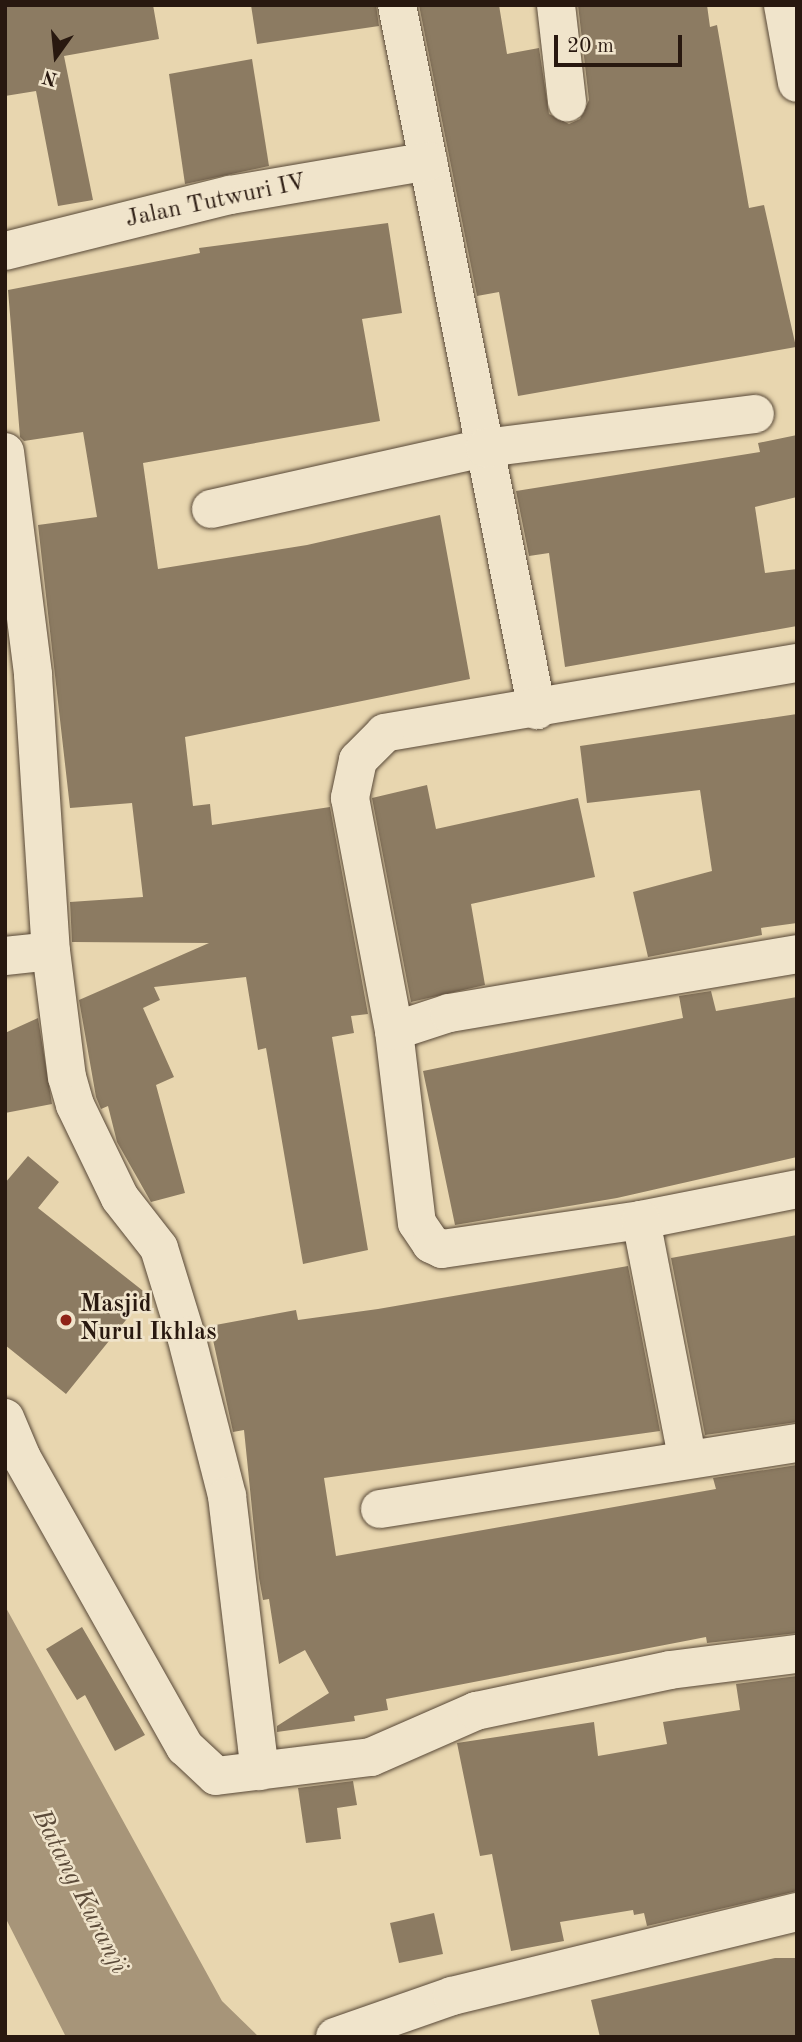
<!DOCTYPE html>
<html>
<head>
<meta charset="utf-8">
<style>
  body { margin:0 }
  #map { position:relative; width:802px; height:2042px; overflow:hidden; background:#e8d6af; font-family:"Old Standard TT",serif }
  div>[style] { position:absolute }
  .water>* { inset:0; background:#a79579 }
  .building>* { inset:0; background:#8c7b62 }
  .roads { filter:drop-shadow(0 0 2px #584837) drop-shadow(0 0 2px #584837) }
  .minor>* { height:38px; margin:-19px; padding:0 19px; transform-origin:19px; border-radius:19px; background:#f0e4cb }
  .dots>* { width:19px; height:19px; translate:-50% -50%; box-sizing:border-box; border:4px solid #f0e4cb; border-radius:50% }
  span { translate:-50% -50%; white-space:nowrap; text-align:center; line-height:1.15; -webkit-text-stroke:5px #f0e4cb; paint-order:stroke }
  .street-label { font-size:24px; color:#28180f }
  .poi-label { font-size:24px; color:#28180f; font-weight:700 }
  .left { translate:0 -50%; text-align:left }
  .water-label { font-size:26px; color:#5b4a39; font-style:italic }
  .frame { position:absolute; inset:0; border:7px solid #28180f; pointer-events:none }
  .north { position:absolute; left:21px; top:21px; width:70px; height:70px; -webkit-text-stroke:5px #f0e4cb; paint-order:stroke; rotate:195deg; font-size:19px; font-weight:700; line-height:28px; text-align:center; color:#28180f }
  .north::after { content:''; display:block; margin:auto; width:24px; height:32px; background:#28180f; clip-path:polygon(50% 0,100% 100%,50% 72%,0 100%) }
  .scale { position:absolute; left:554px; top:35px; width:128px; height:32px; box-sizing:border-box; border:4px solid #28180f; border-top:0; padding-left:9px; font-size:21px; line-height:24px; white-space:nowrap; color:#28180f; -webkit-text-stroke:5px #f0e4cb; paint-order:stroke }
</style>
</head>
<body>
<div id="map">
  <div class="water">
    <div style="clip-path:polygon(5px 1606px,222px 2001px,259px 2037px,66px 2037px,5px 1917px)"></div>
  </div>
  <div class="building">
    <div style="clip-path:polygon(5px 5px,153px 5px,159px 39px,64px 56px,93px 200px,58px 206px,36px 91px,5px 96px)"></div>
    <div style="clip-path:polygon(251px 5px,376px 5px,379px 26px,257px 44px)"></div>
    <div style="clip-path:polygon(419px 5px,499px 5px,507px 54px,539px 48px,549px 114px,569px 124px,580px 119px,589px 100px,578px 5px,707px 5px,710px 27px,717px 25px,749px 208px,764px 205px,796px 347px,518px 396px,499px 292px,477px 296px)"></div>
    <div style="clip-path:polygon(252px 59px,269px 166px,185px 184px,169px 74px)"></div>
    <div style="clip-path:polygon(388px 223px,402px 313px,362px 319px,380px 421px,143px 463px,158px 569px,307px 545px,440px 515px,470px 679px,185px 737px,193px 806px,210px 804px,212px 825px,330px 807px,368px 1014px,351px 1016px,354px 1033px,332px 1037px,368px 1250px,303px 1264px,266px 1048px,258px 1050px,246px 977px,154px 987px,160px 1000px,143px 1008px,174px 1077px,156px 1085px,185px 1193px,151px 1202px,117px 1142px,108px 1106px,101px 1109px,96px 1097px,79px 1000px,209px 943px,72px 942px,70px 902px,143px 897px,132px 803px,70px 808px,38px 525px,97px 517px,83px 432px,24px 441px,20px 437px,8px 290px,200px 253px,199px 248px)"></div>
    <div style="clip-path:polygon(797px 435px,797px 497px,755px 507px,765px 573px,797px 569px,797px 626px,565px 667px,549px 553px,529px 556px,516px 491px,760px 452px,758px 443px)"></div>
    <div style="clip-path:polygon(797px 714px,797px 923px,761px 928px,762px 935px,648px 957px,633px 892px,712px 871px,700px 790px,587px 803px,580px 746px)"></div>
    <div style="clip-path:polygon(427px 785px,436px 829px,578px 798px,595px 877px,471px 904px,485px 985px,411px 1002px,372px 798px)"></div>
    <div style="clip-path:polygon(711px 991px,716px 1011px,797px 997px,797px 1157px,617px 1198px,455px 1225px,423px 1071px,683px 1018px,679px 996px)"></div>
    <div style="clip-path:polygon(38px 1018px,52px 1104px,5px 1113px,5px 1033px)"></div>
    <div style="clip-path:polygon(28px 1156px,59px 1182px,38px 1208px,147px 1294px,66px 1394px,5px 1345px,5px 1183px)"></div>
    <div style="clip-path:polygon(797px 1235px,797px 1422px,705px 1435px,671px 1258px)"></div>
    <div style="clip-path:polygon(628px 1266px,660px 1431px,324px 1478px,336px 1556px,716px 1489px,713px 1478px,797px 1465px,797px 1633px,707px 1643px,706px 1637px,386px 1699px,388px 1710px,354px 1716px,355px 1721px,277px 1732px,277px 1726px,329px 1693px,305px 1650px,279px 1664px,269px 1599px,263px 1600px,259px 1578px,244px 1430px,233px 1432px,210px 1326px,296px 1310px,298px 1320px,378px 1309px)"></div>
    <div style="clip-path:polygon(82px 1627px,145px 1735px,115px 1751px,85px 1695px,77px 1700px,46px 1649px)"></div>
    <div style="clip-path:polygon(797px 1676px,797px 1891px,647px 1926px,644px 1913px,634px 1915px,633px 1910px,560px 1922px,564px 1941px,511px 1951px,492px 1854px,480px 1856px,457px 1743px,594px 1722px,598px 1756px,667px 1744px,663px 1722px,740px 1710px,736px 1684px)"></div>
    <div style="clip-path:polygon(353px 1781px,357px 1805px,337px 1808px,341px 1839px,306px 1843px,298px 1788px)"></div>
    <div style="clip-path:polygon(434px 1913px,443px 1954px,399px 1963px,390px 1923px)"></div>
    <div style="clip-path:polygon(775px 1958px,797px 1958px,797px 2037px,600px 2037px,591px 2000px)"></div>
  </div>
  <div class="roads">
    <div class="minor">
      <div style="left:397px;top:5px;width:719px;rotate:78.77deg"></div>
      <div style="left:556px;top:5px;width:98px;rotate:83.5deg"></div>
      <div style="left:783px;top:5px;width:79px;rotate:79.8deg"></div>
      <div style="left:5px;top:251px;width:232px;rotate:-14deg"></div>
      <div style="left:230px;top:195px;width:201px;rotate:-9.7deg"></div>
      <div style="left:5px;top:452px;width:225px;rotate:82.8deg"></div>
      <div style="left:33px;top:675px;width:277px;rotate:86.3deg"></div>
      <div style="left:51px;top:951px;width:127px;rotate:82.8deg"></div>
      <div style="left:67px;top:1077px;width:29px;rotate:74deg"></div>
      <div style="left:75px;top:1105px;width:103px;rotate:64.2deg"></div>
      <div style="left:120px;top:1198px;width:63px;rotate:52deg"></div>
      <div style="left:159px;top:1248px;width:92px;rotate:72.9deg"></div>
      <div style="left:186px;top:1336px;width:165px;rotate:75.6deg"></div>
      <div style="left:227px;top:1496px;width:277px;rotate:83.2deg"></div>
      <div style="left:211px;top:509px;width:281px;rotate:-12.6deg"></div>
      <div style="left:485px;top:448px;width:272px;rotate:-7.2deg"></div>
      <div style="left:797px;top:663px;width:418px;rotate:170.4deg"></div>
      <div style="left:385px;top:733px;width:38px;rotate:135deg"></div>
      <div style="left:358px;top:760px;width:39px;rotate:102deg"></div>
      <div style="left:350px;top:798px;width:237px;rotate:79.3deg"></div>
      <div style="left:394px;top:1031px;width:193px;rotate:83.2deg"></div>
      <div style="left:417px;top:1223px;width:25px;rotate:56deg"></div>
      <div style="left:431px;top:1244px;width:12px;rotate:24deg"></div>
      <div style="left:442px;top:1249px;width:201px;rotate:-8.3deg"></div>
      <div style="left:641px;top:1220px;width:159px;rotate:-11.2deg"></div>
      <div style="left:5px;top:956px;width:46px;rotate:-6.2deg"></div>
      <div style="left:394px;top:1031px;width:58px;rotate:-18.1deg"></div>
      <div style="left:449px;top:1013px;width:353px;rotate:-9.6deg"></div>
      <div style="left:641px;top:1220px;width:240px;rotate:79deg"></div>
      <div style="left:5px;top:1418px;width:43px;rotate:67deg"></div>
      <div style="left:22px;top:1458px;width:332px;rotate:60.6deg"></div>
      <div style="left:185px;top:1747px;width:42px;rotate:43.1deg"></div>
      <div style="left:216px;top:1776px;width:156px;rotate:-7deg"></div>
      <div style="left:371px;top:1757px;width:115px;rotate:-23.7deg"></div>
      <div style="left:476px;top:1711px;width:198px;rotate:-11.9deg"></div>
      <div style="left:670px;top:1670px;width:128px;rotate:-7.2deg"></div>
      <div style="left:380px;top:1509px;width:422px;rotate:-9deg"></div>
      <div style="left:335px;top:2037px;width:124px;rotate:-19.3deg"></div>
      <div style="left:452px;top:1996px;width:355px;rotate:-13.7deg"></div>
    </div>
  </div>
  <div class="dots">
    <div style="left:66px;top:1320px;background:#8f2418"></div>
  </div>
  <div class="street-label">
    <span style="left:216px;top:202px;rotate:-12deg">Jalan Tutwuri IV</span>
  </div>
  <div class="poi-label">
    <span class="left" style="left:80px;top:1320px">Masjid<br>Nurul Ikhlas</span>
  </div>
  <div class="water-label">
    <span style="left:79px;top:1892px;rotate:63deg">Batang Kuranji</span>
  </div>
  <div class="frame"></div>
  <div class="north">N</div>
  <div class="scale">20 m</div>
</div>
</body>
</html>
